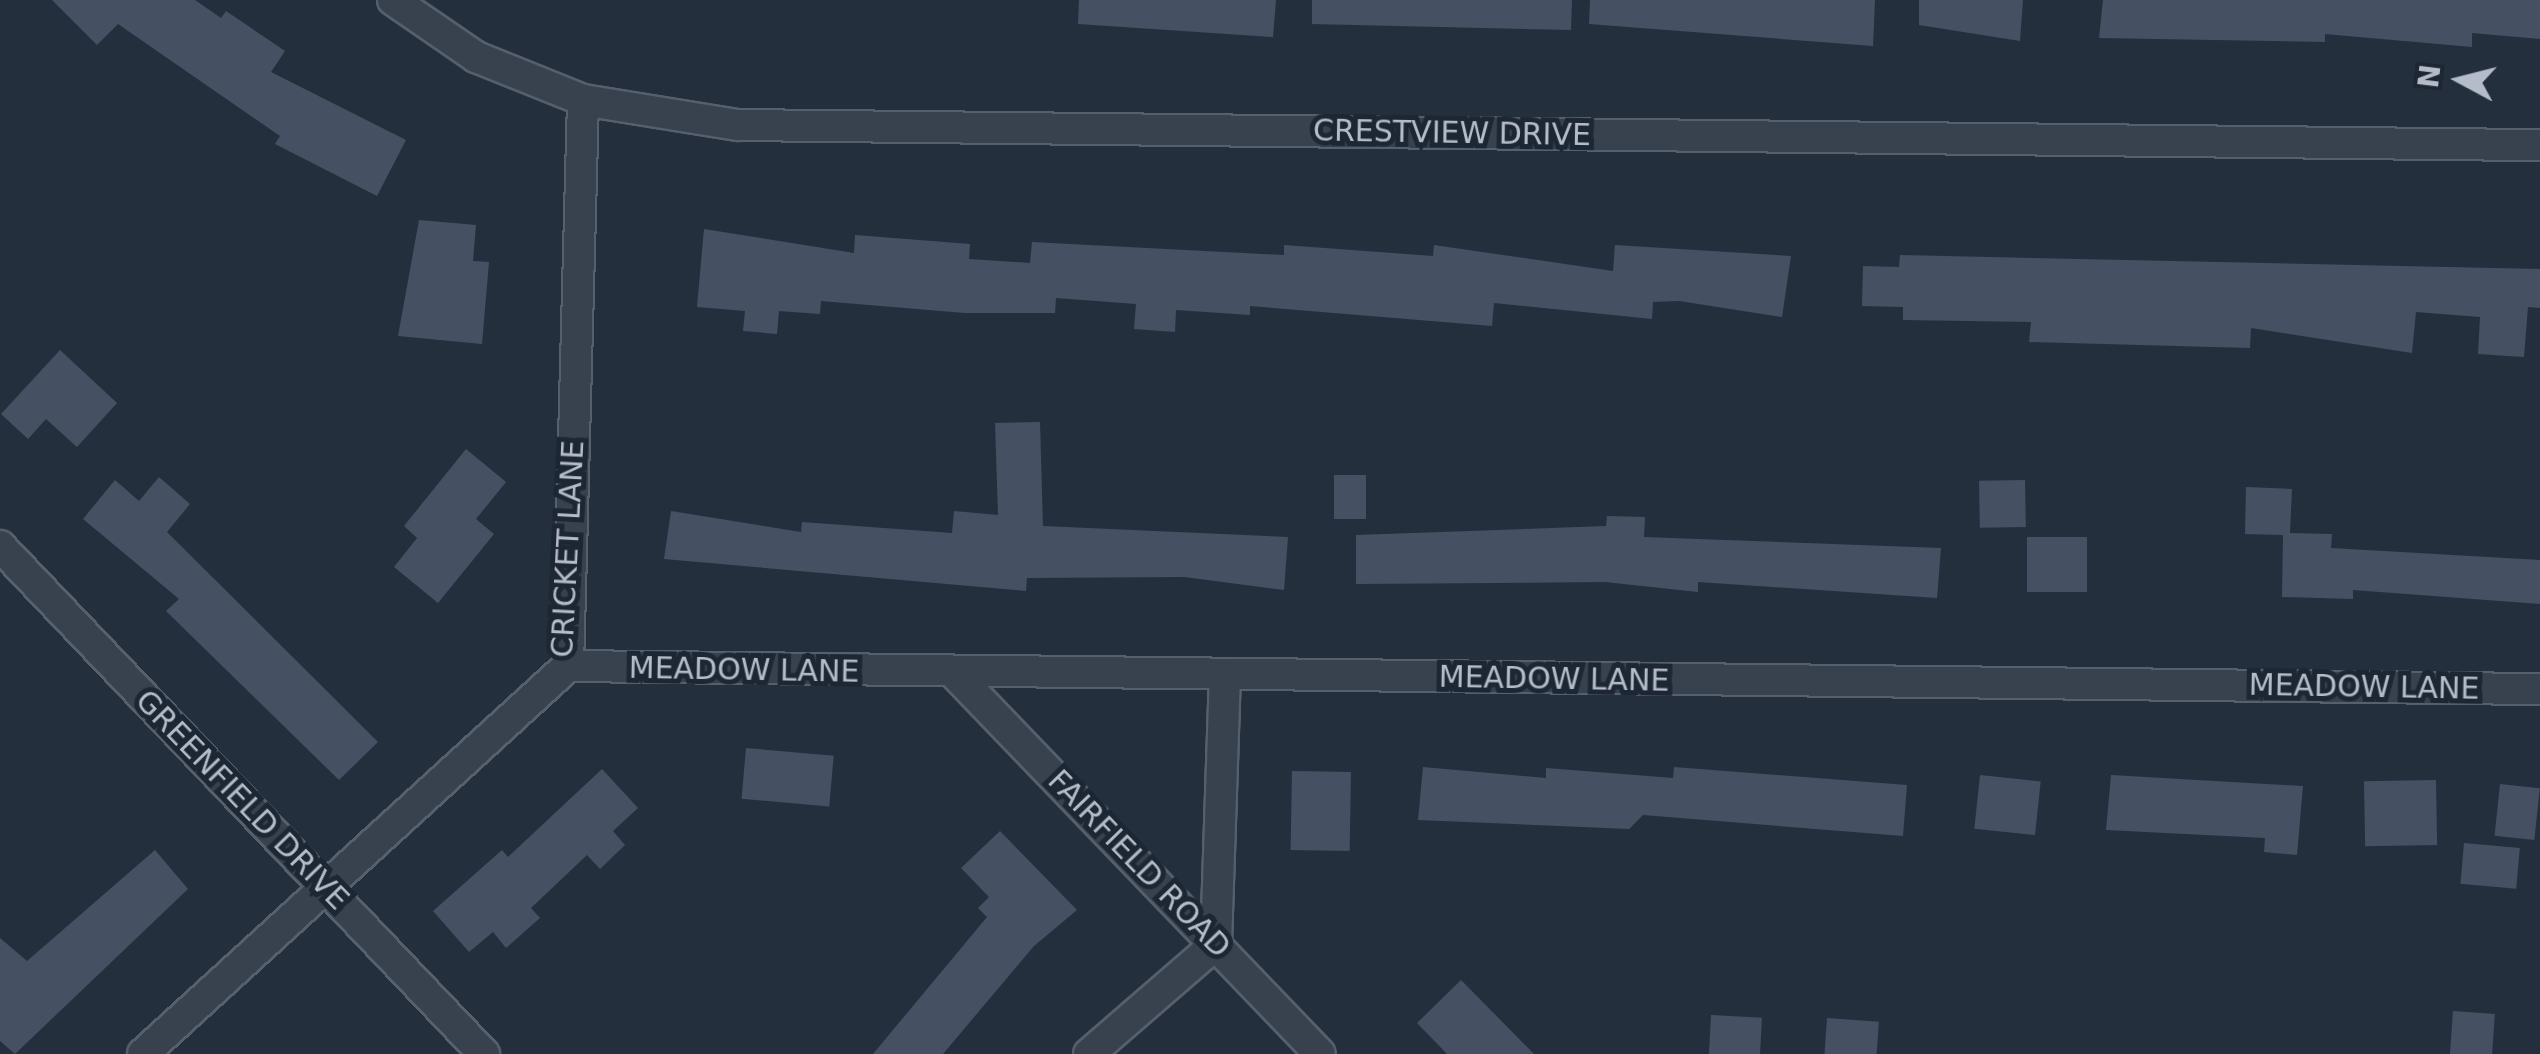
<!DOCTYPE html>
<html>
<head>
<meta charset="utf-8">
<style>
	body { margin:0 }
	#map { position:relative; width:2540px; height:1054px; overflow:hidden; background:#242f3e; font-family:"DejaVu Sans",sans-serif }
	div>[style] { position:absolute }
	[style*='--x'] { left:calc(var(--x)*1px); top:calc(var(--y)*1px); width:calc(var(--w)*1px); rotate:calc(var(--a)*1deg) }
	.building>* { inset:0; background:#455162; transform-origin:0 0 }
	.roads { filter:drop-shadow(2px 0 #565f6c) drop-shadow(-2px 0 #565f6c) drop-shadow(0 2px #565f6c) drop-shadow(0 -2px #565f6c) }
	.minor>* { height:30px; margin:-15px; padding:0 15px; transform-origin:15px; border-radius:15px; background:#38414e }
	span { translate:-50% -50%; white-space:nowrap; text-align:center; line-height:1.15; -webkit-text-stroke:10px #1d2633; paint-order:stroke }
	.street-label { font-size:30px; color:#b4bcc9 }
	.north { position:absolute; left:2410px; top:30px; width:100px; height:100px; -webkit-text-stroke:8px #1d2633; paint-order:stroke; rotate:277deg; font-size:28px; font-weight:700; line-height:40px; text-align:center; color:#b4bcc9 }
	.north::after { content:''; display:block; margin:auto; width:35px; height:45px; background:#b4bcc9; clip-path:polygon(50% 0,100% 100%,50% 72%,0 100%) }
</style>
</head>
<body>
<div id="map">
	<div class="building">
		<i style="clip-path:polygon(52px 0,195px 0,221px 18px,226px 11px,285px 51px,271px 72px,406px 140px,377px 196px,275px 144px,280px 136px,118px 24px,97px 45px)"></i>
		<i style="clip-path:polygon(1079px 0,1276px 0,1273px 37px,1078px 24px)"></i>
		<i style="clip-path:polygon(1312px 0,1572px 0,1571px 30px,1312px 24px)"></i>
		<i style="clip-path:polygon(1590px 0,1875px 0,1873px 46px,1589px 24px)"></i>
		<i style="clip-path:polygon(1919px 0,2023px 0,2020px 41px,1919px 25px)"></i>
		<i style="clip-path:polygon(2103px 0,2540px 0,2540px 39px,2472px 33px,2472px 47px,2325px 34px,2325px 42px,2099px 38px)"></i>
		<i style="clip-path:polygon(419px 220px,476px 225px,473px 261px,489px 262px,482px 344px,398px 336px)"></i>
		<i style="clip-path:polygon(704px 229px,854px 253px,855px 235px,970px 244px,969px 259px,1030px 263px,1032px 242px,1284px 255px,1284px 245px,1433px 256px,1434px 245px,1613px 271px,1615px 245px,1791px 256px,1782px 317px,1679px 301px,1653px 302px,1652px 319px,1494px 303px,1492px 326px,1250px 306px,1250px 315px,1176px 310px,1175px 332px,1134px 329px,1136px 304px,1056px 298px,1055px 313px,965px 313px,821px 301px,820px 314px,779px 311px,777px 334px,743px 331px,745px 311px,697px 307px)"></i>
		<i style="clip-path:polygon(1900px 255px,2540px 269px,2540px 308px,2528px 307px,2524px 357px,2478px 354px,2480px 317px,2416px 312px,2412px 353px,2251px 328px,2250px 348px,2029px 342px,2031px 322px,1903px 320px,1903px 307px,1862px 306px,1863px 266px,1899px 267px)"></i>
		<i style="clip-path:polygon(60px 350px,117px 403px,77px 447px,46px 419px,28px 439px,1px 414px)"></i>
		<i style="clip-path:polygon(1040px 422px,1043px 526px,1288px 537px,1284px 590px,1184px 577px,1027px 578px,1026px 591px,664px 559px,671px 511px,801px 532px,802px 522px,952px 533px,954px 511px,998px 515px,995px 423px)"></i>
		<i style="clip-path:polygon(466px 449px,506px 482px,476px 519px,494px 534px,438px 603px,394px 567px,417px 538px,404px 526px)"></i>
		<i style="left:1334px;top:475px;width:32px;height:44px"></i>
		<i style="clip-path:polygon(159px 477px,190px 504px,167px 532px,378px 742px,339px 780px,166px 611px,179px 599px,83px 519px,115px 480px,139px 501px)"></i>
		<i style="left:2025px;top:480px;width:47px;height:46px;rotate:89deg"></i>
		<i style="clip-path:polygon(2246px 487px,2292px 489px,2290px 533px,2332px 534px,2331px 548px,2540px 560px,2540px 604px,2353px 590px,2353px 599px,2282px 597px,2283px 535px,2245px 534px)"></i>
		<i style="clip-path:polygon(1607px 516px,1645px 517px,1644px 537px,1941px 548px,1937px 598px,1698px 582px,1698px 592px,1605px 582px,1356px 584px,1356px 535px,1606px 526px)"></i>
		<i style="left:2027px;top:537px;width:60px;height:55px"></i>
		<i style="left:746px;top:748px;width:88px;height:51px;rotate:5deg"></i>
		<i style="clip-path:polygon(1423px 767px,1546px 778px,1546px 768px,1673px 778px,1674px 767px,1907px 785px,1903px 836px,1643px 815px,1629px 829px,1418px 820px)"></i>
		<i style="clip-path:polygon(602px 769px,638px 808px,613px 831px,625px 845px,600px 869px,587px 855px,531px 908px,540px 918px,506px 948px,493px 932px,469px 952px,433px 911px,502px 850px,508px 857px)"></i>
		<i style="left:1292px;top:771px;width:59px;height:79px;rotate:1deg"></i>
		<i style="left:1980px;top:775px;width:61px;height:54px;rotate:6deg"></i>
		<i style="clip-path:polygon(2111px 775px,2303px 786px,2297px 855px,2264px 852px,2265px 838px,2106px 830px)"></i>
		<i style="left:2436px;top:780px;width:65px;height:72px;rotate:89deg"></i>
		<i style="left:2500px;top:784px;width:40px;height:52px;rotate:6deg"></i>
		<i style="clip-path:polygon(1000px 831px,1077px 910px,1034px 946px,943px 1054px,873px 1054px,987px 917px,978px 908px,989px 897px,961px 868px)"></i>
		<i style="left:2464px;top:843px;width:56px;height:41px;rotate:5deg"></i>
		<i style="clip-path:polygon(155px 850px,188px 889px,15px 1054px,0 1041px,0 938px,27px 961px)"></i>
		<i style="clip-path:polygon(1461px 980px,1534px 1054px,1447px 1054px,1417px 1023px)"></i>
		<i style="left:2453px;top:1011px;width:42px;height:43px;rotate:4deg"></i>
		<i style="left:1711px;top:1015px;width:51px;height:39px;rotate:3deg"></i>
		<i style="left:1827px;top:1018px;width:52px;height:36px;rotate:4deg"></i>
	</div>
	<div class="roads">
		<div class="minor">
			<i style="--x:393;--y:0;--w:101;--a:34.5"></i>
			<i style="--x:476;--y:57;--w:115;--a:21.9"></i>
			<i style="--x:583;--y:100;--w:157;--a:9.2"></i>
			<i style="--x:738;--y:125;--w:1802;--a:0.64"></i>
			<i style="--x:0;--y:546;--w:702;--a:46.39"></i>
			<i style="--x:568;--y:666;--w:1972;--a:0.67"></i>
			<i style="--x:956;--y:675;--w:525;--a:46.16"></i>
			<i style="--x:143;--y:1054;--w:575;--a:-42.39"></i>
			<i style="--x:568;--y:666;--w:566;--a:-88.48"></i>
			<i style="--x:1089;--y:1054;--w:168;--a:-40.9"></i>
			<i style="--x:1216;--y:944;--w:268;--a:-88.1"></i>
		</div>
	</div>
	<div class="street-label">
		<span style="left:1452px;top:133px;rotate:1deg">CRESTVIEW DRIVE</span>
		<span style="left:568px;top:549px;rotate:-87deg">CRICKET LANE</span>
		<span style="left:744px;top:670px;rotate:1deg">MEADOW LANE</span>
		<span style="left:1554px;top:679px;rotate:1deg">MEADOW LANE</span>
		<span style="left:2364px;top:687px;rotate:1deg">MEADOW LANE</span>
		<span style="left:242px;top:800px;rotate:46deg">GREENFIELD DRIVE</span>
		<span style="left:1139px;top:864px;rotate:46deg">FAIRFIELD ROAD</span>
	</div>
	<div class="north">N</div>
</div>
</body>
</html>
